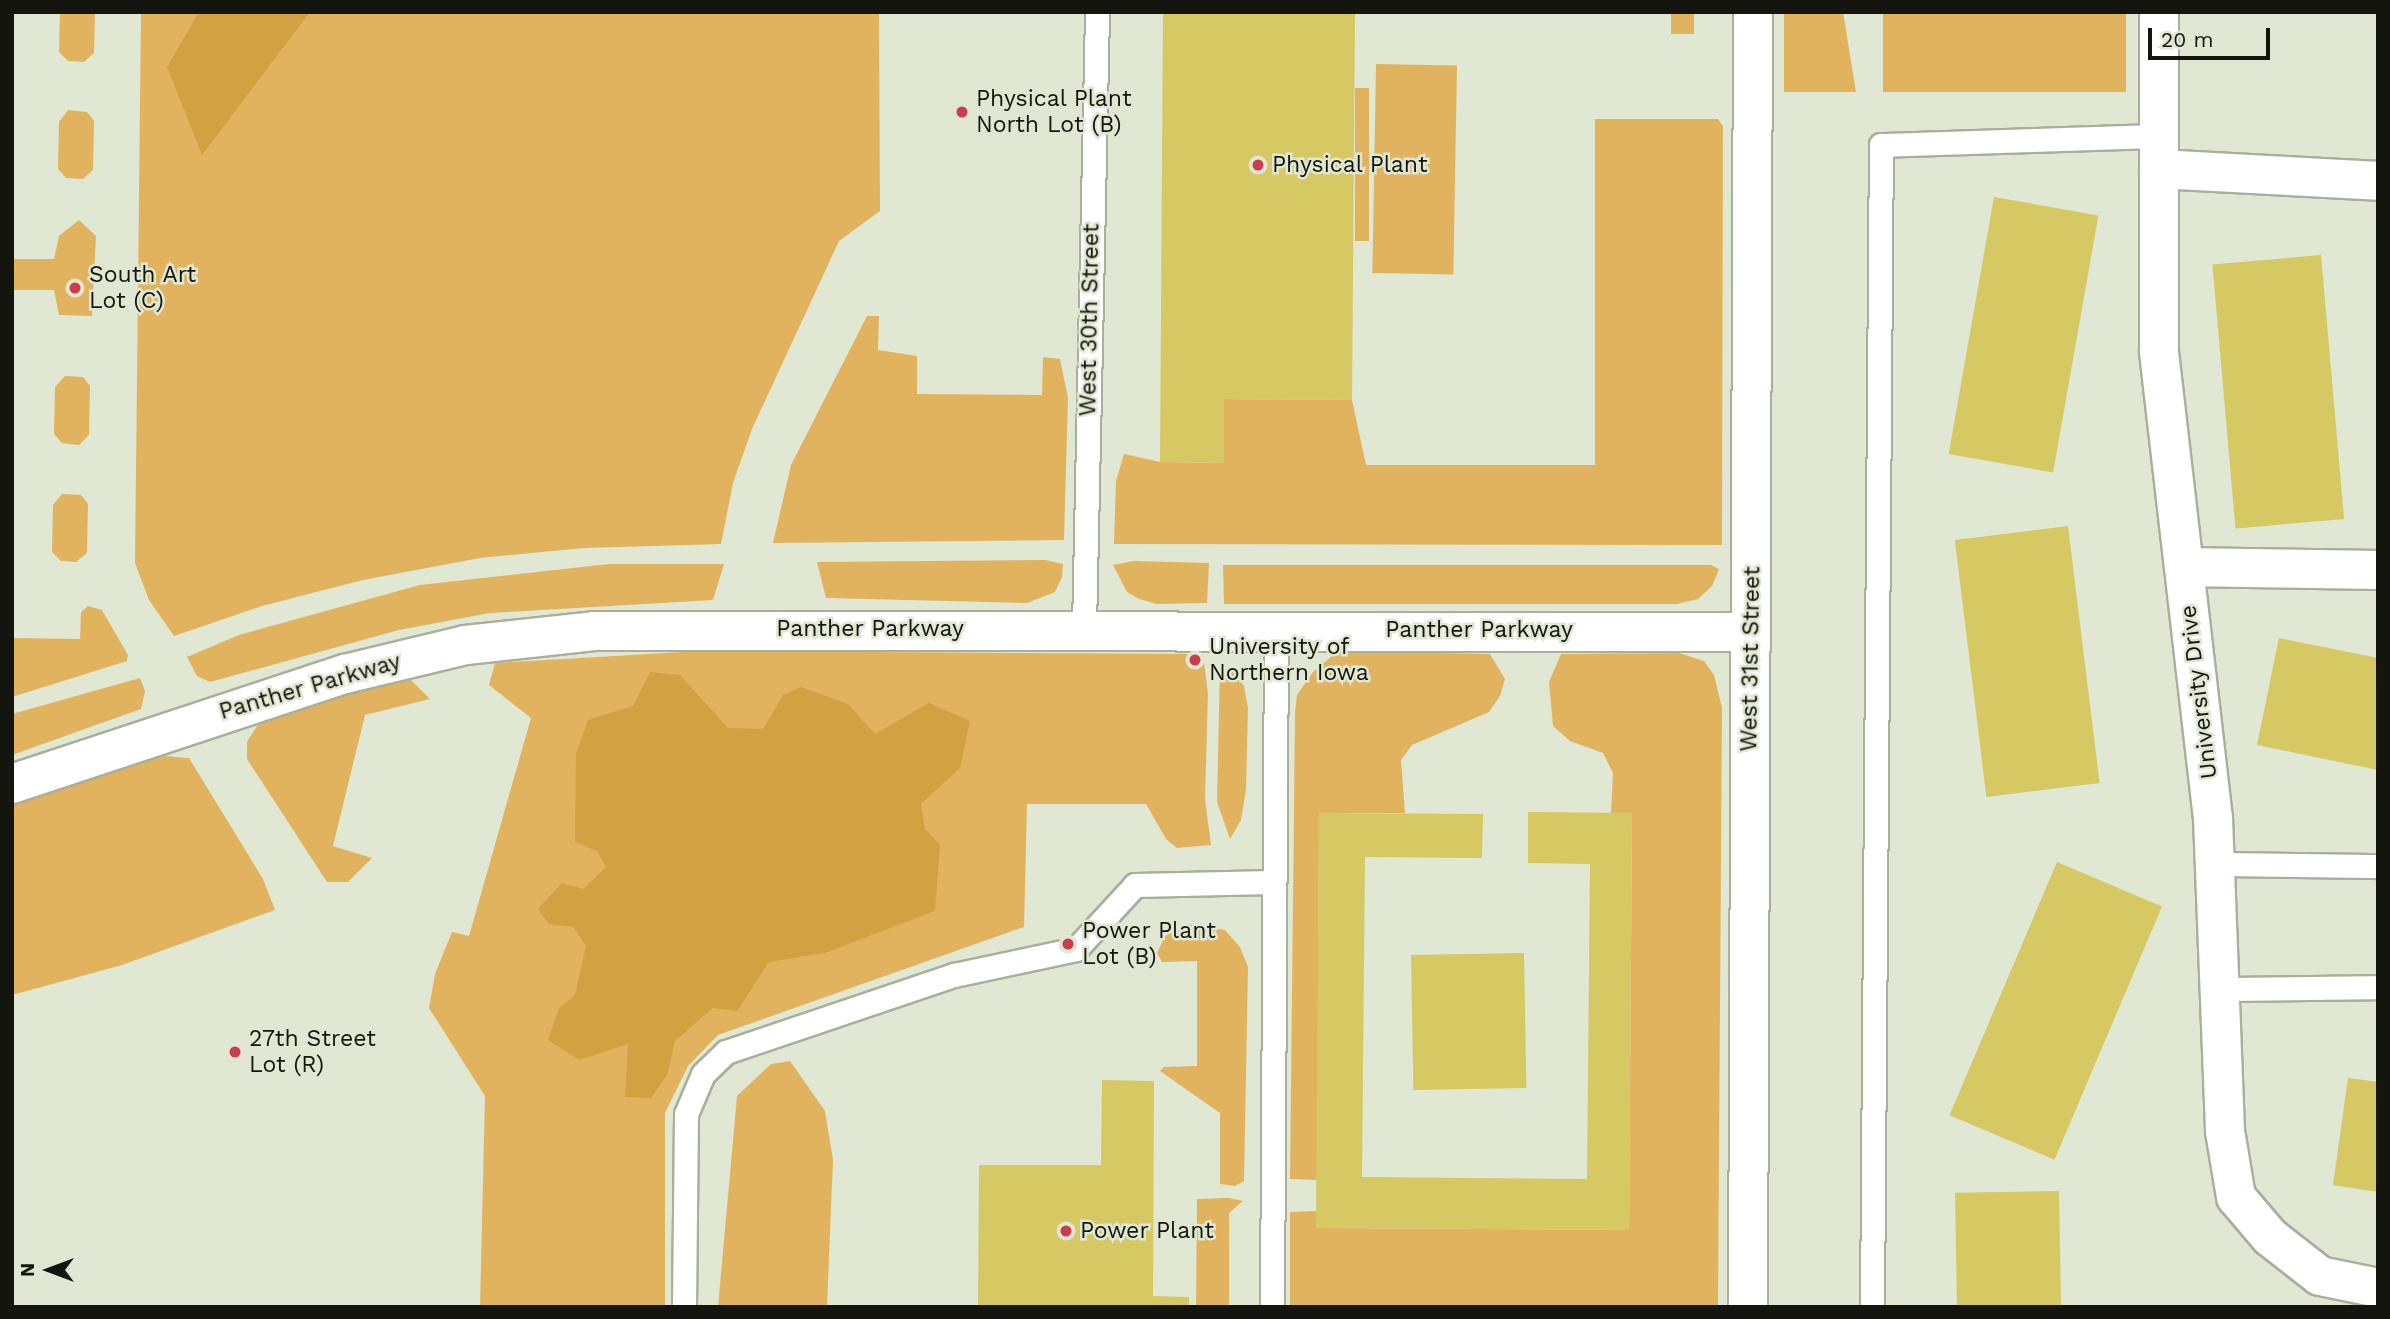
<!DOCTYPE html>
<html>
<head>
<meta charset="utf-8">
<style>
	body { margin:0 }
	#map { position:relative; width:2390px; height:1319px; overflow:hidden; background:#e0e7d2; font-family:"Work Sans",sans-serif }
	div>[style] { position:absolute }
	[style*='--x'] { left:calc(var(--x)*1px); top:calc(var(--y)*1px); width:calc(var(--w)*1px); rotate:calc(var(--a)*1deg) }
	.green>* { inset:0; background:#e2b35e; transform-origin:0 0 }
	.forest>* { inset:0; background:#d1a142 }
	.building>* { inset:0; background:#d6c862; transform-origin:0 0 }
	.roads { filter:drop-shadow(2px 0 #a9af9b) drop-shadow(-2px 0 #a9af9b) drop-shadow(0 2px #a9af9b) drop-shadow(0 -2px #a9af9b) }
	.lane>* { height:23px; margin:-11.5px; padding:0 11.5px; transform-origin:11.5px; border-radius:11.5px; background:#fff }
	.street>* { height:38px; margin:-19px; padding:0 19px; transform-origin:19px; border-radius:19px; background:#fff }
	.dots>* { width:19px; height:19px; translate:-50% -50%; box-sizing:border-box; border:4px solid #e0e7d2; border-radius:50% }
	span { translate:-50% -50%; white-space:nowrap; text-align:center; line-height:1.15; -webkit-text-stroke:5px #e0e7d2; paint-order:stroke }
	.poi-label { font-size:23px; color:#13150e }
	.left { translate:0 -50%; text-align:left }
	.street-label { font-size:23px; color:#13150e }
	.frame { position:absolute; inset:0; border:14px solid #13150e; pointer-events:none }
	.north { position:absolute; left:14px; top:1235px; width:70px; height:70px; -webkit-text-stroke:5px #e0e7d2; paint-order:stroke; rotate:270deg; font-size:19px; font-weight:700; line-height:28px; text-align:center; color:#13150e }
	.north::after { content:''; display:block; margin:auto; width:24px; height:32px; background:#13150e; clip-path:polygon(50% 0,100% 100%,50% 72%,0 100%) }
	.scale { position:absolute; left:2148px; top:28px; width:122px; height:32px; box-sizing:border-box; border:4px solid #13150e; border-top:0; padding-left:9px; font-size:21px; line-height:24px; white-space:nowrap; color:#13150e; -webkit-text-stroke:5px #e0e7d2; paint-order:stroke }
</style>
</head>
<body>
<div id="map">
	<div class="green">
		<i style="clip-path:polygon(60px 12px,95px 12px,94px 53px,84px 62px,68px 61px,59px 52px)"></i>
		<i style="clip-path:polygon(141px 12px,879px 12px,880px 211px,839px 241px,752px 429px,733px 483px,721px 544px,584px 548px,480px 558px,363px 580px,262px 606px,174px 636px,149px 600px,135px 563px)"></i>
		<i style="left:1671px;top:12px;width:23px;height:22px"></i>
		<i style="clip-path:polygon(1784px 12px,1843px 12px,1856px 92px,1784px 92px)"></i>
		<i style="left:1883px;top:12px;width:243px;height:80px"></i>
		<i style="left:1376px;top:64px;width:81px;height:209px;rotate:1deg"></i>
		<i style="left:1355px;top:88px;width:14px;height:153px"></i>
		<i style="clip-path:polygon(68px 110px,87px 112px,94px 121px,93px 170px,83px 179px,66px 178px,58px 169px,59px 122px)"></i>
		<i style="clip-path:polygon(1595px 119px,1718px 119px,1723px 126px,1722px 545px,1114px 544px,1116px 481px,1124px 454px,1160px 462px,1223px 463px,1224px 399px,1352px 400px,1366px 465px,1595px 465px)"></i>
		<i style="clip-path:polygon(79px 220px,96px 236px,92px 316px,59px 315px,54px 290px,12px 290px,12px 259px,54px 259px,59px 236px)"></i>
		<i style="clip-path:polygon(867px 316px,879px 316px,878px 350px,917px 356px,917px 394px,1042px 395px,1043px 357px,1060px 359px,1068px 398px,1064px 540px,773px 543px,791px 465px)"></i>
		<i style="clip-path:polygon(65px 376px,83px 377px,90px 386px,89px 435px,79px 445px,62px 443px,54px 434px,55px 387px)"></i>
		<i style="clip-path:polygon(62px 494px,81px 495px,88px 504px,87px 553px,76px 562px,61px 561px,52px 552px,53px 505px)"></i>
		<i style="clip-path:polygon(1046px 560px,1063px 564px,1062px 577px,1055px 592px,1027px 603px,826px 598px,817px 562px)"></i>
		<i style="clip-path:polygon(1134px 561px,1209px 563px,1207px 603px,1157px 604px,1139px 599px,1127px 592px,1113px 565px)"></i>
		<i style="clip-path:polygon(609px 564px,724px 564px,713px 600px,490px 613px,399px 630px,210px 682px,197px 676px,187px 657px,239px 635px,420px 585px)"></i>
		<i style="clip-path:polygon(1223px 565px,1711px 565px,1719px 569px,1712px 586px,1698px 599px,1677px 604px,1224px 604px)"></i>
		<i style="clip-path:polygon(88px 606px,102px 610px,128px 655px,127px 661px,12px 697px,12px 638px,80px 639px,81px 612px)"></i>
		<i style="clip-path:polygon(700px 651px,1203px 654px,1208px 694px,1205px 799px,1211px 845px,1177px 848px,1166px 839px,1146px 804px,1027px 804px,1024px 927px,718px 1035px,688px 1066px,665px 1113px,665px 1307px,480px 1307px,485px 1096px,429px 1008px,435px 974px,452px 932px,469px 936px,531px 718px,489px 685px,495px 663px)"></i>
		<i style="clip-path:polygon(1338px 651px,1490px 654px,1505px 679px,1500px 696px,1489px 712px,1412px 745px,1401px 760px,1405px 813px,1319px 813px,1317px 1180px,1290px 1179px,1295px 713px,1297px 695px,1313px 672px)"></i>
		<i style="clip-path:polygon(1679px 653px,1704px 661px,1714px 675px,1722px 708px,1718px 1307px,1290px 1307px,1290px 1212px,1317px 1211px,1316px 1228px,1629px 1230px,1632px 813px,1611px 813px,1613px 773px,1603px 753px,1570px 741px,1553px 726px,1549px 682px,1561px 654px)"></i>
		<i style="clip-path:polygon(1220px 666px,1233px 672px,1244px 686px,1248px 708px,1246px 789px,1241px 820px,1230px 839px,1217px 802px)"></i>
		<i style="clip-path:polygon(140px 678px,145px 691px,141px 709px,12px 755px,12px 714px)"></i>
		<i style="clip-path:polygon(409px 678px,430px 699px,365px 715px,333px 846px,372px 858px,348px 882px,327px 882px,247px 759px,247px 742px,257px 726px,286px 712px)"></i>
		<i style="clip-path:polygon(165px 756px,189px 758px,263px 879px,275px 910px,122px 965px,12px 995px,12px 805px)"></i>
		<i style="clip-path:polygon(1189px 924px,1225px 930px,1240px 947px,1248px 967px,1244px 1181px,1235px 1186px,1220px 1184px,1220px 1113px,1160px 1071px,1164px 1067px,1197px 1066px,1197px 961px,1162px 962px,1157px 953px,1165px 936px)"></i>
		<i style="clip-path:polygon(790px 1061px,825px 1111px,833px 1160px,827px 1307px,718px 1307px,737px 1096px,771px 1064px)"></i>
		<i style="clip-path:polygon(1228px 1198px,1243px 1201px,1229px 1213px,1229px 1307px,1196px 1307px,1197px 1199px)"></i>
	</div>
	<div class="forest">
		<i style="clip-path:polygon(199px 12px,310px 12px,202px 155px,167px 67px)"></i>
		<i style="clip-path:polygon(650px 672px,680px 675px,728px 728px,763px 729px,783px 695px,801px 687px,848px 704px,875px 734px,929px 703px,970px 721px,960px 768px,921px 804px,925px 829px,940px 845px,935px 911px,825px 953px,769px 962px,737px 1011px,713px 1008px,675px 1041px,667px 1075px,651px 1098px,625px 1097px,628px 1044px,579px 1060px,548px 1040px,559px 1008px,575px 995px,586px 946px,573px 927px,549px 924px,538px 909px,562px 883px,583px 889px,606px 867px,597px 851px,575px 842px,576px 754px,588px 720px,633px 706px)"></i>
	</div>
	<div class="building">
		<i style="clip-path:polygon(1163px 12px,1355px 12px,1352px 400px,1224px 399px,1224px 463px,1160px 462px)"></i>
		<i style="left:1994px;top:197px;width:106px;height:261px;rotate:10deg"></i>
		<i style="left:2321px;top:255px;width:265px;height:109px;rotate:85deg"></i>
		<i style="left:2068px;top:526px;width:259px;height:114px;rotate:83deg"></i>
		<i style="clip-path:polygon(2279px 638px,2378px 658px,2378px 770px,2257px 745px)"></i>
		<i style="clip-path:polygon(1528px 812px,1632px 813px,1629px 1230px,1316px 1228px,1319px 813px,1483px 814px,1482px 858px,1365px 857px,1362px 1177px,1587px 1179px,1590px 864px,1528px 863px)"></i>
		<i style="left:2057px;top:862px;width:114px;height:275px;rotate:23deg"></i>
		<i style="left:1524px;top:953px;width:135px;height:113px;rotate:89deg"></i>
		<i style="clip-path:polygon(2348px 1078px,2378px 1082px,2378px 1192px,2333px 1185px)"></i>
		<i style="clip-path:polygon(1102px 1080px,1154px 1081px,1153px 1296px,1189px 1297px,1189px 1307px,978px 1307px,979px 1165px,1101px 1165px)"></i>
		<i style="left:2059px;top:1191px;width:116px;height:104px;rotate:89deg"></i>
	</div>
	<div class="roads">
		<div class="lane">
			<i style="--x:1084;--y:628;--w:616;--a:-88.79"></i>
			<i style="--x:2215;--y:864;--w:163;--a:0.7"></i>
			<i style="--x:2221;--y:989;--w:157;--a:-0.7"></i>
			<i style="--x:684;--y:1307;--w:193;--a:-89.4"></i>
			<i style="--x:686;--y:1114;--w:43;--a:-67"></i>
			<i style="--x:703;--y:1074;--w:32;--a:-44"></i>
			<i style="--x:726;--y:1052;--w:241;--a:-18.7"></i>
			<i style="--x:954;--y:975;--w:125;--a:-12"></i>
			<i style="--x:1076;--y:949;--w:87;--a:-47.3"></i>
			<i style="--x:1135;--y:885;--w:137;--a:-1.3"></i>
			<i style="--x:1272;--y:1307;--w:678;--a:-89.66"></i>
			<i style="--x:1872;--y:1307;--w:1162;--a:-89.56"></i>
			<i style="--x:1881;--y:145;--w:278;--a:-1.9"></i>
		</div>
		<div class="street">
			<i style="--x:2159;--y:12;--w:340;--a:90"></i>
			<i style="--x:2159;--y:352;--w:469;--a:83.4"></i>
			<i style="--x:2213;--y:818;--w:313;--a:87.8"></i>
			<i style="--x:2225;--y:1131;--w:67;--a:80.5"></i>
			<i style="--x:2236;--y:1197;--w:52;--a:49.6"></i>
			<i style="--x:2270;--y:1237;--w:63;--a:38"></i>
			<i style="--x:2320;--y:1276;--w:59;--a:11.7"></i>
			<i style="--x:2159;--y:169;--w:219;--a:3.1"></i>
			<i style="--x:2184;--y:567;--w:194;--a:0.9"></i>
			<i style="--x:12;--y:784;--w:351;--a:-18.3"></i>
			<i style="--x:345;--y:674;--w:124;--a:-13.5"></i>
			<i style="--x:466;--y:645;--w:129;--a:-6.2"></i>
			<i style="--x:594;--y:631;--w:1156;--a:0.05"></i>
			<i style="--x:1748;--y:1307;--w:1295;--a:-89.78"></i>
		</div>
	</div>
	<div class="dots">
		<i style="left:962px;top:112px;background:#cc3c4c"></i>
		<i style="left:1258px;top:165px;background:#cc3c4c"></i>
		<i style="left:75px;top:288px;background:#cc3c4c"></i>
		<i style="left:1195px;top:660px;background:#cc3c4c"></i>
		<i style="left:1068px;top:944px;background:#cc3c4c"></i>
		<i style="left:235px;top:1052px;background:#cc3c4c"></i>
		<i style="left:1066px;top:1231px;background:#cc3c4c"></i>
	</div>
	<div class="poi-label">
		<span class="left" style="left:976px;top:112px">Physical Plant<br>North Lot (B)</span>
		<span class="left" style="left:1272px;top:165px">Physical Plant</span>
		<span class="left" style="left:89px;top:288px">South Art<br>Lot (C)</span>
		<span class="left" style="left:1209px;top:660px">University of<br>Northern Iowa</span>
		<span class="left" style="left:1082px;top:944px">Power Plant<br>Lot (B)</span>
		<span class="left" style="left:249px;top:1052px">27th Street<br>Lot (R)</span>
		<span class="left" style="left:1080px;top:1231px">Power Plant</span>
	</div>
	<div class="street-label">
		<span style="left:1090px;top:320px;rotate:-89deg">West 30th Street</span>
		<span style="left:870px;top:629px">Panther Parkway</span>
		<span style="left:1479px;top:630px">Panther Parkway</span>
		<span style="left:1751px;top:659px;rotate:-89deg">West 31st Street</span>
		<span style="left:310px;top:687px;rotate:-16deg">Panther Parkway</span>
		<span style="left:2199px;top:692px;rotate:-97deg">University Drive</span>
	</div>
	<div class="frame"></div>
	<div class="north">N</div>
	<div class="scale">20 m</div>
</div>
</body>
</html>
